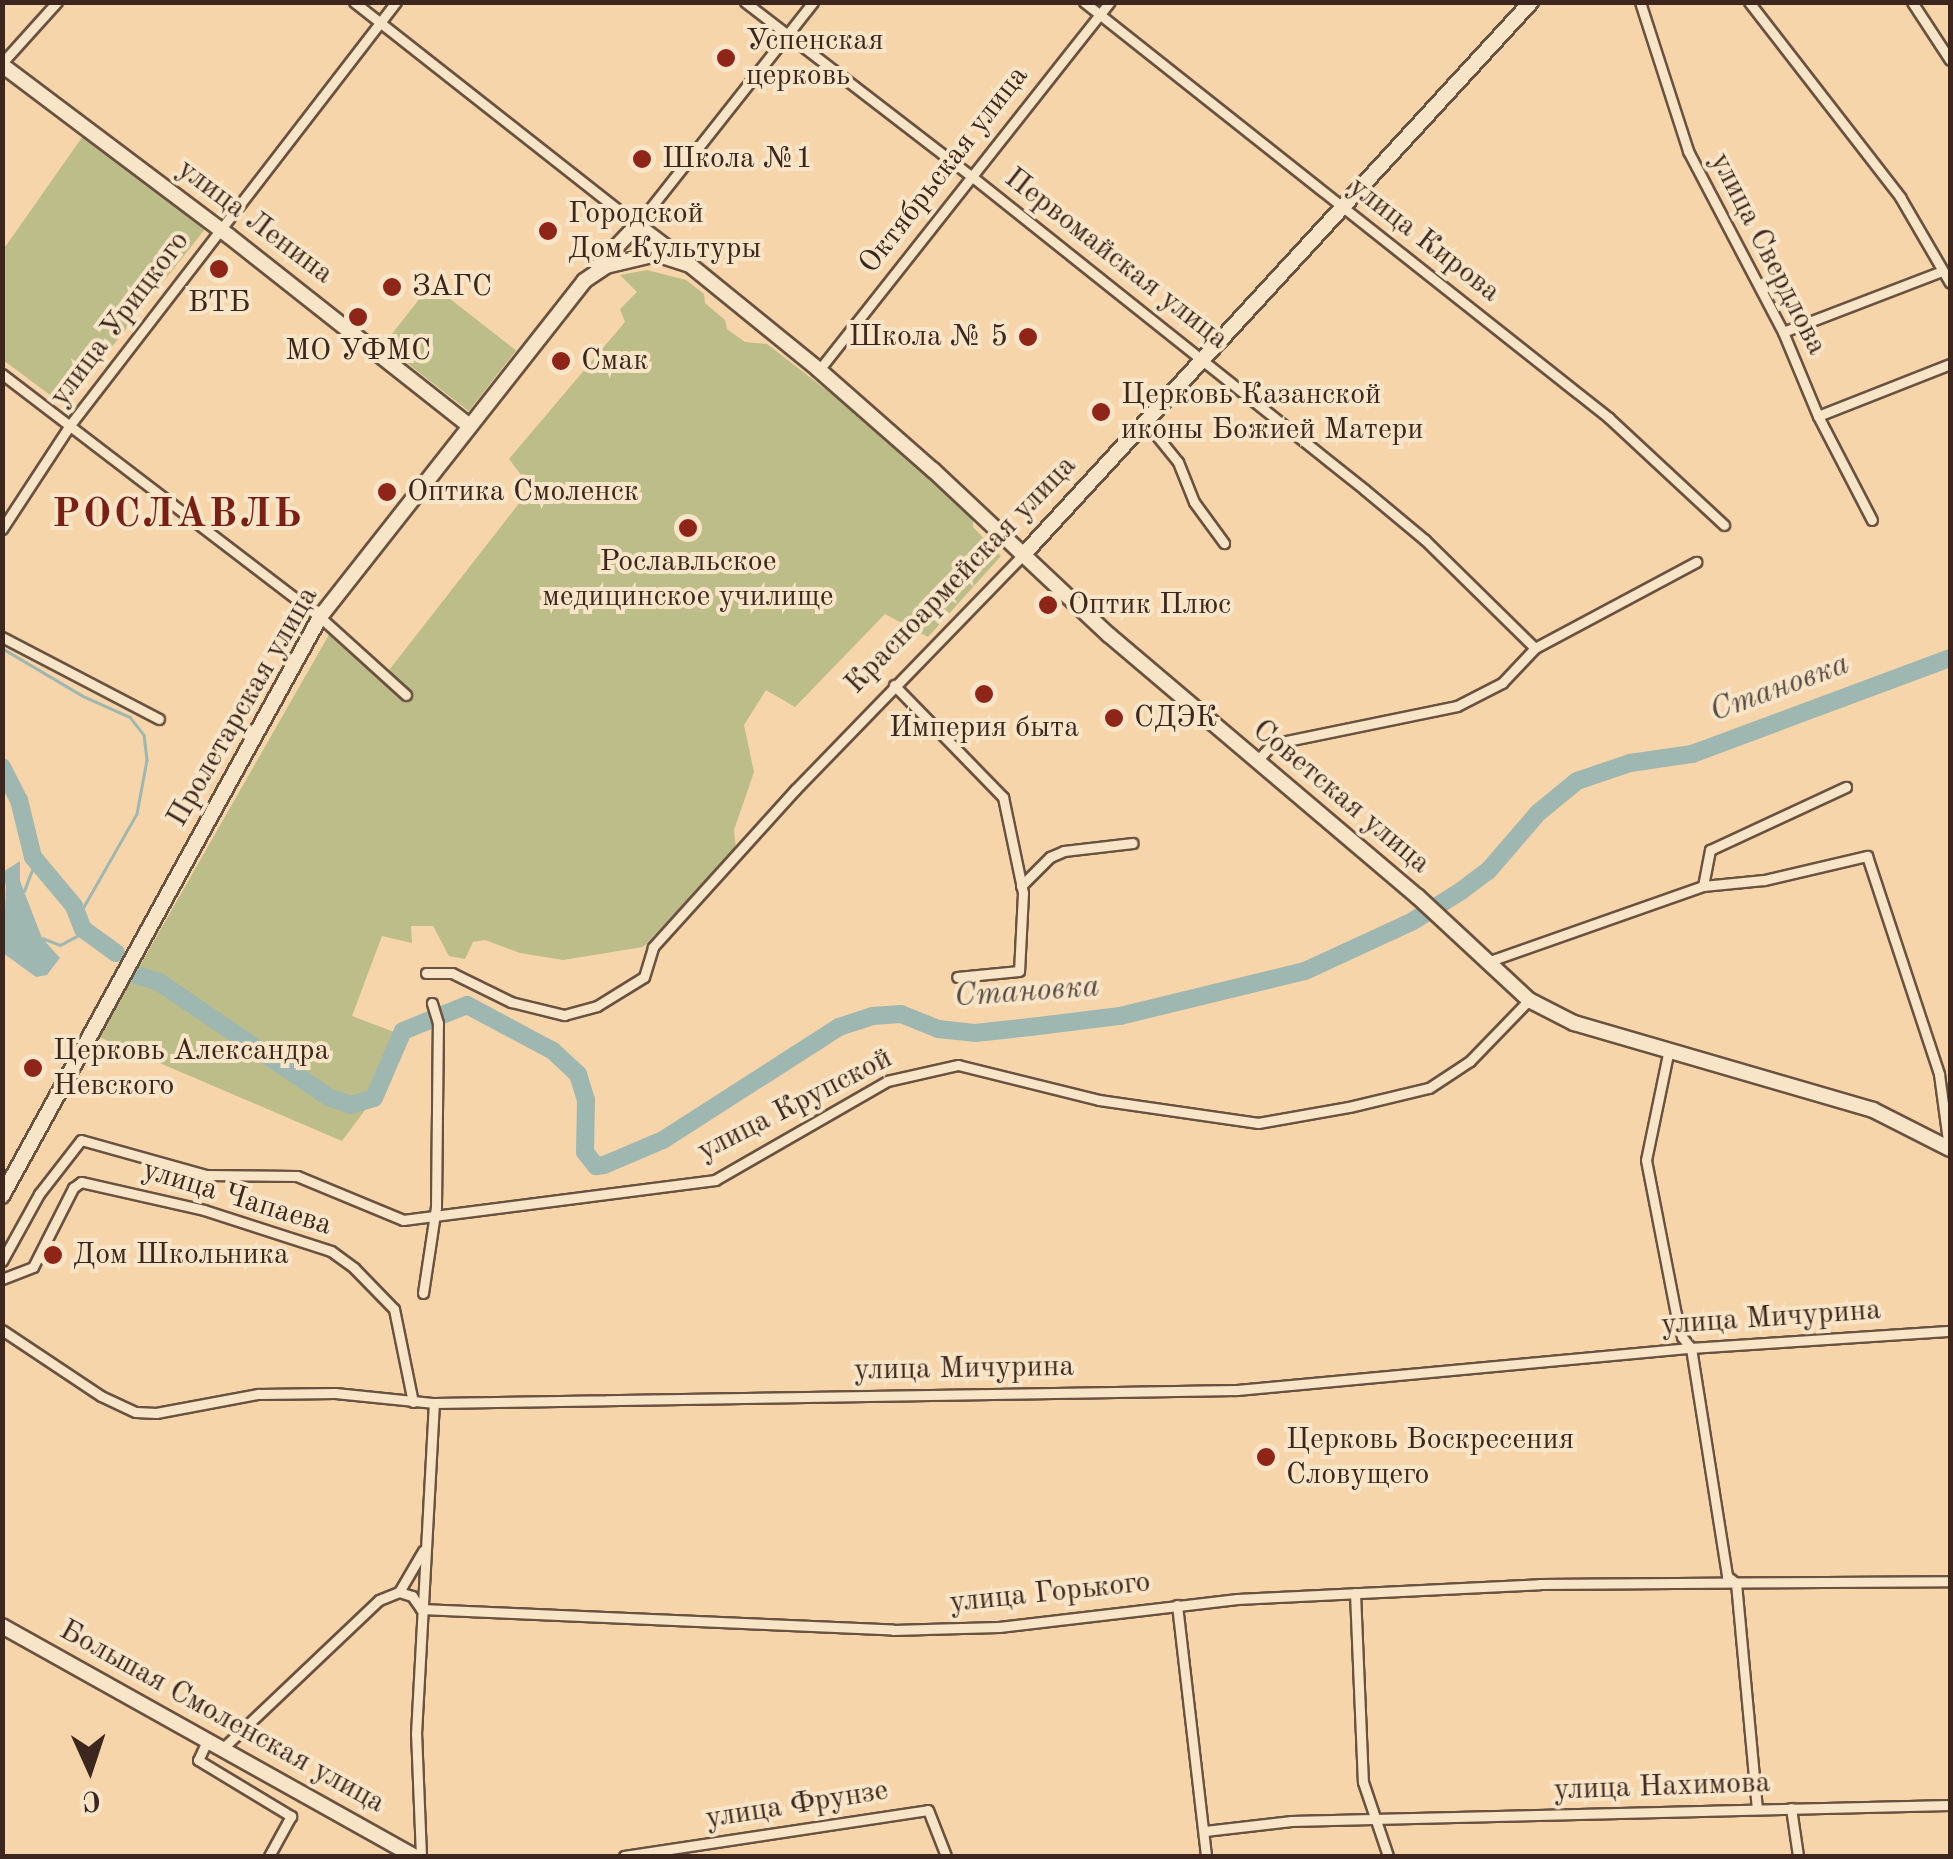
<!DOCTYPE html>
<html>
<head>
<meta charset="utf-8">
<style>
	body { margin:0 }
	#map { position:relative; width:1953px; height:1859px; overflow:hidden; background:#f5d5a9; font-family:"Old Standard TT",serif }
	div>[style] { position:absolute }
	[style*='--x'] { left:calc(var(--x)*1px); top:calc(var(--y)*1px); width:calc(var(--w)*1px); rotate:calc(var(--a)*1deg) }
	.green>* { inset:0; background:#bcbd88; transform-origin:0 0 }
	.water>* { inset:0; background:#9fb7b1 }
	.stream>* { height:2.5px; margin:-1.25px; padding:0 1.25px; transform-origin:1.25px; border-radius:1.25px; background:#9fb7b1 }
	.river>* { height:18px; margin:-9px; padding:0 9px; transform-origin:9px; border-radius:9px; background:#9fb7b1 }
	.roads { filter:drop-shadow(2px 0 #6a5240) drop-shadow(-2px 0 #6a5240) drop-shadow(0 2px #6a5240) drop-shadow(0 -2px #6a5240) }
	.street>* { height:9px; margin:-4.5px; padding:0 4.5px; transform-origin:4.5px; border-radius:4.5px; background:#f8e4c7 }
	.secondary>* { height:14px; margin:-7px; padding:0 7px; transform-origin:7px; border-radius:7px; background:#f8e4c7 }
	.dots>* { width:28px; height:28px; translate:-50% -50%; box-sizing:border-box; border:5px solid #f8e4c7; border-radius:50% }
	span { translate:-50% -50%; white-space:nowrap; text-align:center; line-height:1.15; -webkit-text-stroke:8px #f8e4c7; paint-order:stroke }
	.poi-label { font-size:30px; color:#3c261d }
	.left { translate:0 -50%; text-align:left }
	.right { translate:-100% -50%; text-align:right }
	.street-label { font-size:30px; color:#3c261d }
	.water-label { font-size:32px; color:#554a42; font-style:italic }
	.district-label { font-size:40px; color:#7a1f14; font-weight:700; letter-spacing:2.5px }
	.frame { position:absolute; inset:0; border:5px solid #3c261d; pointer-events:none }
	.north { position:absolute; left:40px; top:1719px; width:100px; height:100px; -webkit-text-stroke:8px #f8e4c7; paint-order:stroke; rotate:177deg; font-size:28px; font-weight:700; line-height:40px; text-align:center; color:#3c261d }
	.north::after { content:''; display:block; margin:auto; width:35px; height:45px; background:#3c261d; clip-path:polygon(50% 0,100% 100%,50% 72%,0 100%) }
</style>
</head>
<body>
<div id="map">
	<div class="green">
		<i style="clip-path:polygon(83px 136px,205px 229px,65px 406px,3px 360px,3px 250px)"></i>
		<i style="clip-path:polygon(647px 270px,686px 280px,704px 294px,705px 303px,725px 320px,727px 329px,745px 342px,767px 344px,846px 405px,973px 513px,973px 527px,1001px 556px,928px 637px,885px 614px,795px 707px,766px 690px,744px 725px,754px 772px,734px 830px,736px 850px,643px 947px,563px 960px,520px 953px,485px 940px,473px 942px,465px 959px,449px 956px,433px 926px,411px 926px,412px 943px,382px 936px,352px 1016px,402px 1035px,374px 1098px,342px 1141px,99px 1037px,330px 633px,386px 674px,531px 488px,509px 459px,625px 322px,620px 309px,637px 292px,620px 275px)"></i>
		<i style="left:431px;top:284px;width:108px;height:77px;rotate:38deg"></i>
	</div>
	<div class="water">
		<i style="clip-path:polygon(20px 861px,20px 881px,42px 938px,60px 958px,47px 975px,36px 977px,3px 953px,6px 887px,3px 872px)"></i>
	</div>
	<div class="stream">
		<i style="--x:2;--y:648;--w:96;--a:30.6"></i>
		<i style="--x:85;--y:697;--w:49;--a:24"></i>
		<i style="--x:130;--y:717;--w:23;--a:52"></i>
		<i style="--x:144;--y:735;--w:25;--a:83"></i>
		<i style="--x:147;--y:760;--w:55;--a:100.5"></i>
		<i style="--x:137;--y:814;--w:121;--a:119.7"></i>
		<i style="--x:24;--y:891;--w:33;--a:-69"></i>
		<i style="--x:42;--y:938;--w:19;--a:21"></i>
		<i style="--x:60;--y:945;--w:30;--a:-28"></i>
	</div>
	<div class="river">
		<i style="--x:2;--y:767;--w:37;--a:63"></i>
		<i style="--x:19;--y:800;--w:59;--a:76.2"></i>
		<i style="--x:33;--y:857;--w:64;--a:50.1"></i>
		<i style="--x:74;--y:906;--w:25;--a:69"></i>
		<i style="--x:83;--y:929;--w:41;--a:36"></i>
		<i style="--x:130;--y:973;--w:30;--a:17"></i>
		<i style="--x:159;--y:982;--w:204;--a:34.2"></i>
		<i style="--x:328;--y:1097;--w:24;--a:19"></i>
		<i style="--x:351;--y:1105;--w:24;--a:-17"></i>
		<i style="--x:374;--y:1098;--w:73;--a:-66.6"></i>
		<i style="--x:403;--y:1031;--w:69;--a:-22.1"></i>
		<i style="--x:467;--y:1005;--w:98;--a:28.1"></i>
		<i style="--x:553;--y:1051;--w:34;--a:43"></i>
		<i style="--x:578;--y:1074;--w:27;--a:73"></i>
		<i style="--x:586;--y:1100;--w:52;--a:91.1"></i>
		<i style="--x:585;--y:1152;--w:18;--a:52"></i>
		<i style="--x:596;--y:1166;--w:8;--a:-7"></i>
		<i style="--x:604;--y:1165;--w:64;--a:-23"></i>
		<i style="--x:663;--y:1140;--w:209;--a:-32.7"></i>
		<i style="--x:839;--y:1027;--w:35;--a:-18"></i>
		<i style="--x:872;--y:1016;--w:29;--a:-4"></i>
		<i style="--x:901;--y:1014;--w:40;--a:22"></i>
		<i style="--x:938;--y:1029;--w:37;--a:6"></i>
		<i style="--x:975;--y:1033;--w:55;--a:-6.2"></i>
		<i style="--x:1030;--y:1027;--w:91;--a:-7"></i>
		<i style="--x:1120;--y:1016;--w:190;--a:-13.7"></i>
		<i style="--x:1305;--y:971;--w:119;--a:-24.8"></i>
		<i style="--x:1413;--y:921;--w:57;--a:-32"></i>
		<i style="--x:1461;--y:891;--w:34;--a:-37"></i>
		<i style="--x:1488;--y:871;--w:77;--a:-49.2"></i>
		<i style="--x:1538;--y:813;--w:50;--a:-39.4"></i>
		<i style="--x:1577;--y:781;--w:56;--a:-18.8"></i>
		<i style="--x:1630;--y:763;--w:63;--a:-8.3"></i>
		<i style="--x:1692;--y:754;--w:275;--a:-20.4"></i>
	</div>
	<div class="roads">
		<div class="street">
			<i style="--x:354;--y:2;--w:360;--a:38.2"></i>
			<i style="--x:637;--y:225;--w:284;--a:-51.7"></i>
			<i style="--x:745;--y:2;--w:284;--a:37.6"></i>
			<i style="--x:970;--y:175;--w:505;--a:38.57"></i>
			<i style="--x:1365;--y:490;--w:78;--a:39.8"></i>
			<i style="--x:1425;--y:540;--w:154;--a:44.5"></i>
			<i style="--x:1084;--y:2;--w:670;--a:38.39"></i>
			<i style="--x:1609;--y:418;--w:157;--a:42.9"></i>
			<i style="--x:1640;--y:2;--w:157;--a:72.1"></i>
			<i style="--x:1688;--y:151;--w:204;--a:62.3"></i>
			<i style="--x:1783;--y:332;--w:91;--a:67.4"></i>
			<i style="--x:1818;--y:416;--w:117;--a:62.6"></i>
			<i style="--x:1749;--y:2;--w:247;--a:52.2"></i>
			<i style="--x:1900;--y:197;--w:99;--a:59.8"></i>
			<i style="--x:1912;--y:2;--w:69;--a:56.8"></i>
			<i style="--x:2;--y:63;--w:82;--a:-48"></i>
			<i style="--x:1783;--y:332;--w:170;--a:-21"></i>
			<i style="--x:819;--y:370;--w:469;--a:-51.7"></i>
			<i style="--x:2;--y:374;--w:400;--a:37.4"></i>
			<i style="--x:320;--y:617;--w:116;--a:42.2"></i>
			<i style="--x:1818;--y:416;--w:142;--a:-21.5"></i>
			<i style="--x:1144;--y:420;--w:54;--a:51"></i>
			<i style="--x:1178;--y:462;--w:43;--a:68.2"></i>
			<i style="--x:1194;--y:502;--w:51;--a:53.8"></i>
			<i style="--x:2;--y:529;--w:124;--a:-56.8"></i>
			<i style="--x:70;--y:425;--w:534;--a:-52.38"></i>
			<i style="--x:2;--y:637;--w:177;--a:27.6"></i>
			<i style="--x:894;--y:685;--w:156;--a:45.8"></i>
			<i style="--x:1003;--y:797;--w:98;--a:78.2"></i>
			<i style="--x:1023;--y:893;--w:78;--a:92.9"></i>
			<i style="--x:1019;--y:971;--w:62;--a:174.5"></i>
			<i style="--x:1256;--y:762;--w:24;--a:-48"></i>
			<i style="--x:1272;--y:744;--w:189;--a:-11.6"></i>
			<i style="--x:1457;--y:706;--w:51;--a:-27.1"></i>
			<i style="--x:1502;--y:683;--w:48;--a:-46.7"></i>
			<i style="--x:1535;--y:648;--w:183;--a:-28.1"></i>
			<i style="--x:1021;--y:886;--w:41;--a:-45"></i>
			<i style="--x:1050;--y:857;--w:15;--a:-23"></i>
			<i style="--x:1064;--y:851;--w:69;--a:-6.6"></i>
			<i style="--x:1703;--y:886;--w:37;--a:-79"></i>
			<i style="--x:1710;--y:850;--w:150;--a:-24.9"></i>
			<i style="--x:1487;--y:962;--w:229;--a:-19.4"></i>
			<i style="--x:1703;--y:886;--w:61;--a:-5.6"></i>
			<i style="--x:1764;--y:880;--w:106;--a:-13.1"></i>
			<i style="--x:1867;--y:856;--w:230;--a:71.7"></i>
			<i style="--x:1939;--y:1074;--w:75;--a:82.3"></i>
			<i style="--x:426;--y:973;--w:26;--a:0"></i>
			<i style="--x:452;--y:973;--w:66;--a:26.2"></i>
			<i style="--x:511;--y:1002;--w:55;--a:13.8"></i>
			<i style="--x:564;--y:1015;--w:34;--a:-15"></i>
			<i style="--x:597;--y:1006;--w:55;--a:-31.7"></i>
			<i style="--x:644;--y:977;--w:31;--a:-73"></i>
			<i style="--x:653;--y:947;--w:212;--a:-47.9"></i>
			<i style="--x:795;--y:790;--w:329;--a:-45.9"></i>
			<i style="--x:1669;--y:1049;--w:113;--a:101.7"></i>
			<i style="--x:1646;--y:1160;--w:157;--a:79"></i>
			<i style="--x:1676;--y:1314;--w:24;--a:75"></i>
			<i style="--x:1682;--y:1337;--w:14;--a:51"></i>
			<i style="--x:1691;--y:1348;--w:231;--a:81"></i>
			<i style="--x:1727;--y:1576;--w:11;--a:38"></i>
			<i style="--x:1736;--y:1583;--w:227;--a:84.7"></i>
			<i style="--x:2;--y:1261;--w:77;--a:-61.1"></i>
			<i style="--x:39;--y:1194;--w:68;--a:-52.1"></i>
			<i style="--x:81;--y:1140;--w:130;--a:15.6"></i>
			<i style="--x:206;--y:1175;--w:91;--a:0.6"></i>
			<i style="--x:297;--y:1176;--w:115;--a:22.5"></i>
			<i style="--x:403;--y:1220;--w:315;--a:-7.3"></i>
			<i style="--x:715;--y:1180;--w:198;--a:-29.9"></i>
			<i style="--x:887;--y:1081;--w:73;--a:-12.7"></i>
			<i style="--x:958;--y:1065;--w:145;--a:13.9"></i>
			<i style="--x:1099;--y:1100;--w:161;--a:8.2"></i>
			<i style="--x:1258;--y:1123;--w:92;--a:-10"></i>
			<i style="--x:1349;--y:1107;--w:82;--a:-13.4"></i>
			<i style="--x:1429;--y:1088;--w:49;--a:-33.4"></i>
			<i style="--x:1470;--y:1061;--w:85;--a:-46"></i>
			<i style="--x:2;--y:1279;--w:33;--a:-21"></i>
			<i style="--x:33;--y:1267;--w:89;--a:-63.1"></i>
			<i style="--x:73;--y:1188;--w:10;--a:-37"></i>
			<i style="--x:81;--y:1182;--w:126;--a:12.8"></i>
			<i style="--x:204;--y:1210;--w:133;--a:17.9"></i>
			<i style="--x:331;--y:1251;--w:29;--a:36"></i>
			<i style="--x:354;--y:1268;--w:57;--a:45.7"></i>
			<i style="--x:394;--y:1309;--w:95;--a:78.5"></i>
			<i style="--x:423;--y:1293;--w:87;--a:-81.4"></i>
			<i style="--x:436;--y:1207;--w:184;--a:-89.4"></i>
			<i style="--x:438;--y:1023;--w:21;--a:-107"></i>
			<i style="--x:2;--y:1330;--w:119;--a:33.7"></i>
			<i style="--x:101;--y:1396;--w:38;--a:25"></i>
			<i style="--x:136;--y:1412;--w:20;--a:3"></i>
			<i style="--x:156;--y:1413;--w:104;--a:-10.6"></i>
			<i style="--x:258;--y:1394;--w:77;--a:-0.7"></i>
			<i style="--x:335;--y:1393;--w:100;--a:5.8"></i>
			<i style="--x:434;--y:1403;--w:802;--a:-0.93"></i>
			<i style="--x:1236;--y:1390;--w:457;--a:-5.3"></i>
			<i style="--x:1691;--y:1348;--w:260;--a:-3.8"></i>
			<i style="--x:399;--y:1592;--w:48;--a:-59.7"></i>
			<i style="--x:1355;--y:1593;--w:189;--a:87.6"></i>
			<i style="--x:1363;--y:1782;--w:78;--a:71.3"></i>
			<i style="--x:1177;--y:1605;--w:253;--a:83.4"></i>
			<i style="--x:207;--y:1741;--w:21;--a:115"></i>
			<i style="--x:198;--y:1760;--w:109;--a:31.1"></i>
			<i style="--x:291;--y:1816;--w:46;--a:118.8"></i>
			<i style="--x:222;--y:1749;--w:216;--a:-43.5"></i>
			<i style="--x:379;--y:1600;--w:22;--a:-22"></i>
			<i style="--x:399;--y:1592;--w:14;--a:17"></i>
			<i style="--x:412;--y:1596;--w:16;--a:55"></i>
			<i style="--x:421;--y:1609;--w:472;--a:2.5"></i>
			<i style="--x:893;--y:1630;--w:106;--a:-1.6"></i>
			<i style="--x:999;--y:1627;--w:240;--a:-6.7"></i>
			<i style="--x:1237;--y:1599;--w:303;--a:-2.8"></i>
			<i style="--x:1540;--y:1584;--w:410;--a:-0.4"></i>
			<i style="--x:1791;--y:1808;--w:49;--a:81.7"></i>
			<i style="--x:1205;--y:1831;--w:87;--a:-6.6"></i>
			<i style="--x:1291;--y:1821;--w:659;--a:-1.39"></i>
			<i style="--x:421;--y:1856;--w:122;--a:-92.3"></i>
			<i style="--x:416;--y:1734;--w:331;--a:-86.9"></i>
			<i style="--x:624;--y:1856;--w:307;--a:-8.6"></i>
			<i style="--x:928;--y:1810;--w:49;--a:68.6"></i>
		</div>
		<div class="secondary">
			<i style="--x:2;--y:65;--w:284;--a:37"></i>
			<i style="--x:229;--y:236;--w:307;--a:38.3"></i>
			<i style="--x:598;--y:266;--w:57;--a:-46.4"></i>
			<i style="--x:637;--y:225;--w:56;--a:37.1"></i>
			<i style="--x:1024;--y:554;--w:750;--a:-47.43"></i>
			<i style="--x:2;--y:1196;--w:661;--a:-61.22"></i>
			<i style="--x:320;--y:617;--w:427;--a:-51.8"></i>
			<i style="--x:584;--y:281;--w:27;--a:-34"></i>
			<i style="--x:606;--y:266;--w:51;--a:-13.5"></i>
			<i style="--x:656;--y:254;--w:36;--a:18"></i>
			<i style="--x:690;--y:265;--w:166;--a:39.1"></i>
			<i style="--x:819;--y:370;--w:152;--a:41.3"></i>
			<i style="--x:933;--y:470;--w:241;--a:43.2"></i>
			<i style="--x:1109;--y:635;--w:404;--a:40.3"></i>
			<i style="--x:1417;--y:896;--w:153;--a:42.9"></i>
			<i style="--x:1529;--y:1000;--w:51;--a:27.1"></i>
			<i style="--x:1574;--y:1023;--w:311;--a:16.2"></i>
			<i style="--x:1873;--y:1110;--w:86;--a:26.9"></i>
			<i style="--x:2;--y:1626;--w:472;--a:29.2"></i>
		</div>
	</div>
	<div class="dots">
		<i style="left:726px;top:58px;background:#8f2418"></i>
		<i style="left:642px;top:159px;background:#8f2418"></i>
		<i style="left:548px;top:231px;background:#8f2418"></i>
		<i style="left:219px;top:269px;background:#8f2418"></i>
		<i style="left:392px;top:287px;background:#8f2418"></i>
		<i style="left:358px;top:317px;background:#8f2418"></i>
		<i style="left:1028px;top:337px;background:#8f2418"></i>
		<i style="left:561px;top:361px;background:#8f2418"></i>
		<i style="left:1101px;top:412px;background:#8f2418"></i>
		<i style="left:387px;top:492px;background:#8f2418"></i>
		<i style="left:688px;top:528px;background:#8f2418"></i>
		<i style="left:1048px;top:605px;background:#8f2418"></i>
		<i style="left:984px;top:694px;background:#8f2418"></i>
		<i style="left:1114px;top:718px;background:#8f2418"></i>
		<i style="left:33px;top:1068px;background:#8f2418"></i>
		<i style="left:53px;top:1255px;background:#8f2418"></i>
		<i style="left:1266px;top:1457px;background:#8f2418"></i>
	</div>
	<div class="poi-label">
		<span class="left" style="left:746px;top:58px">Успенская<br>церковь</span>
		<span class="left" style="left:662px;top:159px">Школа №1</span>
		<span class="left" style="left:568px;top:231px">Городской<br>Дом Культуры</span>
		<span class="left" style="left:412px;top:287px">ЗАГС</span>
		<span style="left:219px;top:303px">ВТБ</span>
		<span class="right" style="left:1008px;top:337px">Школа № 5</span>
		<span style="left:358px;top:351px">МО УФМС</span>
		<span class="left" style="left:581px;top:361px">Смак</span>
		<span class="left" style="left:1121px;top:412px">Церковь Казанской<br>иконы Божией Матери</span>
		<span class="left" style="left:407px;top:492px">Оптика Смоленск</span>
		<span style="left:688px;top:579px">Рославльское<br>медицинское училище</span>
		<span class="left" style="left:1068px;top:605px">Оптик Плюс</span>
		<span class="left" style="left:1134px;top:718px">СДЭК</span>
		<span style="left:984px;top:728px">Империя быта</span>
		<span class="left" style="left:53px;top:1068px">Церковь Александра<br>Невского</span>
		<span class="left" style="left:73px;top:1255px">Дом Школьника</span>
		<span class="left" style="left:1286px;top:1457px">Церковь Воскресения<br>Словущего</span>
	</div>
	<div class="street-label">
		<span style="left:944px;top:170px;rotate:-52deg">Октябрьская улица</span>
		<span style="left:255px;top:222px;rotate:37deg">улица Ленина</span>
		<span style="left:1424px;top:240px;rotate:38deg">улица Кирова</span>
		<span style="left:1768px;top:254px;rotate:63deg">улица Свердлова</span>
		<span style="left:1116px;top:259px;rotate:38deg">Первомайская улица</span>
		<span style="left:120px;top:319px;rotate:-53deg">улица Урицкого</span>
		<span style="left:961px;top:575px;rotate:-46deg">Красноармейская улица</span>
		<span style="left:243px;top:707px;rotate:-60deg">Пролетарская улица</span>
		<span style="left:1341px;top:797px;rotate:40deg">Советская улица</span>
		<span style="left:795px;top:1105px;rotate:-27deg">улица Крупской</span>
		<span style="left:237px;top:1198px;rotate:17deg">улица Чапаева</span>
		<span style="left:1771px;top:1318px;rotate:-4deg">улица Мичурина</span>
		<span style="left:964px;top:1369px;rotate:-1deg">улица Мичурина</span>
		<span style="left:1050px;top:1593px;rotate:-6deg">улица Горького</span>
		<span style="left:222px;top:1717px;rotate:29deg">Большая Смоленская улица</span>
		<span style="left:1662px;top:1787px;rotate:-2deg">улица Нахимова</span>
		<span style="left:797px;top:1805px;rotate:-9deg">улица Фрунзе</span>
	</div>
	<div class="water-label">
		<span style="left:1780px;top:689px;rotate:-20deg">Становка</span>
		<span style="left:1027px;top:993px;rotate:-4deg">Становка</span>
	</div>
	<div class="district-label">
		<span style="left:178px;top:516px">РОСЛАВЛЬ</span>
	</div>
	<div class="frame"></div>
	<div class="north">С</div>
</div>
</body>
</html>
